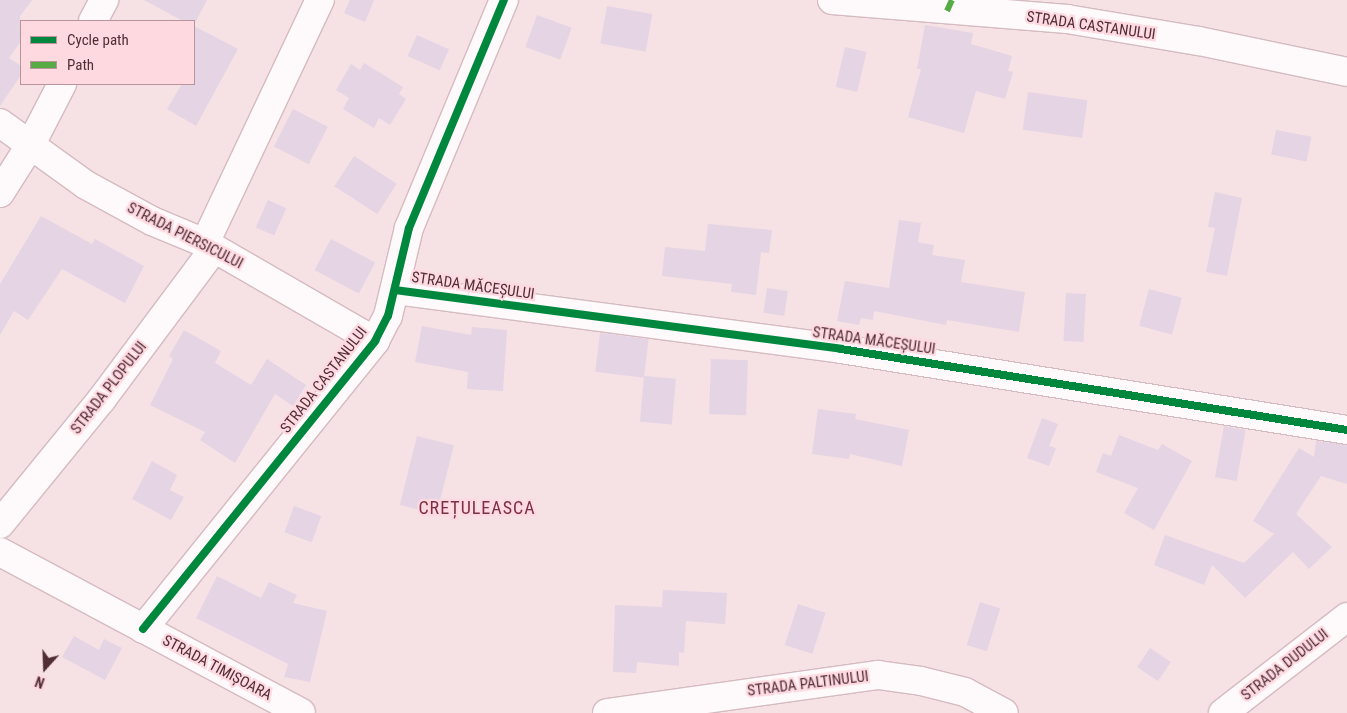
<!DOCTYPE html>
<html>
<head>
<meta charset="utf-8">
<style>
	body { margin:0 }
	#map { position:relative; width:1347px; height:713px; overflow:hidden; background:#f6e1e5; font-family:"Roboto Condensed",sans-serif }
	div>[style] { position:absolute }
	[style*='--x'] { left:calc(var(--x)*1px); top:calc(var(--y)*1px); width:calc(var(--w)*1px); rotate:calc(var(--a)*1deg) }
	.building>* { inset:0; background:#e4d4e4; transform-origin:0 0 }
	.roads { filter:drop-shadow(1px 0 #d4bbc1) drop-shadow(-1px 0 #d4bbc1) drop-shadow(0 1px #d4bbc1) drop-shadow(0 -1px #d4bbc1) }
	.minor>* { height:28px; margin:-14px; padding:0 14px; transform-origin:14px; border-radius:14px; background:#fefafb }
	.quiet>* { height:6px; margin-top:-3px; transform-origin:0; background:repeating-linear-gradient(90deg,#57ab45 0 12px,transparent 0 18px) }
	.cycleway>* { height:8px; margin:-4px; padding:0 4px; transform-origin:4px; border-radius:4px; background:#00873e }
	span { translate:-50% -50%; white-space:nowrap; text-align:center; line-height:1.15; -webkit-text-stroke:4.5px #fed9e0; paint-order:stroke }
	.street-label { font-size:15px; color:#512d36 }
	.quarter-label { font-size:18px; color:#7b3045; letter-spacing:1px }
	.legend { position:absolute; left:20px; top:20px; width:175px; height:65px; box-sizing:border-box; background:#fed9e0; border:1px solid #b9949c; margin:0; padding:6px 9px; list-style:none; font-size:15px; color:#512d36 }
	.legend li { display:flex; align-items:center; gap:10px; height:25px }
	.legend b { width:25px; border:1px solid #b9949c }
	.north { position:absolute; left:20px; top:643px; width:50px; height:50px; -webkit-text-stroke:4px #fed9e0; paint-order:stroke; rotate:200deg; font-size:14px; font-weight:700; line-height:20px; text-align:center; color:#512d36 }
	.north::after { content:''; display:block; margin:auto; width:18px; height:22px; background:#512d36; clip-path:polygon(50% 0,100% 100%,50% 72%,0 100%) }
</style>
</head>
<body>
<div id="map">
	<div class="building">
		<i style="clip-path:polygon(0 0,32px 0,20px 16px,21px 41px,9px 58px,21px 66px,21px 75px,0 106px)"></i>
		<i style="clip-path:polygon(144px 0,207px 0,194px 25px,194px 21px,183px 21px)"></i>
		<i style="clip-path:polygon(350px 0,374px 0,365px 22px,344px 13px)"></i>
		<i style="left:607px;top:6px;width:46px;height:38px;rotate:10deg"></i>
		<i style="left:537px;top:15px;width:37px;height:34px;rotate:20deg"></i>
		<i style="clip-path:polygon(925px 25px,973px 33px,971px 44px,1012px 56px,1008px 71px,1013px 72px,1005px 99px,976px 91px,964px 133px,908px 117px,921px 69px,917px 69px)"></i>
		<i style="clip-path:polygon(194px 26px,238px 49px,196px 126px,167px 109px,182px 84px,194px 84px)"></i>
		<i style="left:417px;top:35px;width:35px;height:23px;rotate:24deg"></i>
		<i style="left:845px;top:47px;width:22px;height:41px;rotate:13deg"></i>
		<i style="clip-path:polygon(364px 63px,403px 87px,399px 94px,406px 99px,390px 125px,379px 118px,374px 128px,343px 109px,349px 98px,336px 90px,351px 64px,360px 70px)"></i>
		<i style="left:1028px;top:92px;width:60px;height:38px;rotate:8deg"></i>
		<i style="left:293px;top:109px;width:39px;height:42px;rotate:27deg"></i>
		<i style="left:1276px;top:130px;width:36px;height:25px;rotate:11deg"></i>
		<i style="left:354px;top:156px;width:51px;height:36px;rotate:33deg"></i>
		<i style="clip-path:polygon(1215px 192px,1242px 198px,1227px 276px,1206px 272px,1215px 228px,1208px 227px)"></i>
		<i style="left:268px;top:200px;width:20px;height:30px;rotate:24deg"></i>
		<i style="clip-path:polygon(41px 216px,92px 244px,95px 239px,144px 266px,125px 303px,62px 269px,28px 320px,14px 311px,0 335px,0 284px)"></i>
		<i style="clip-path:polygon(899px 220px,921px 223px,918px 242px,934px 245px,932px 255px,965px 260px,961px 282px,1025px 292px,1019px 332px,947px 320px,946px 325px,874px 311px,873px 320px,861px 318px,859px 325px,837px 321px,845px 281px,889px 288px)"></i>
		<i style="clip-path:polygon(708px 224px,772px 230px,769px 253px,761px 252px,756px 295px,731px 292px,732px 284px,662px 276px,665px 247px,705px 251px)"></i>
		<i style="left:331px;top:239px;width:50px;height:35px;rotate:28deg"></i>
		<i style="left:767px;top:288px;width:21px;height:25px;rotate:8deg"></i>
		<i style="left:1149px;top:289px;width:34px;height:38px;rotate:15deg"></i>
		<i style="left:1066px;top:293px;width:20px;height:48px;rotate:3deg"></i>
		<i style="clip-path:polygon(422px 326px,471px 335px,472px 327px,507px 330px,503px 391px,467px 389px,468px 372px,415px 362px)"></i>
		<i style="clip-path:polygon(184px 330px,221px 351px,215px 363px,251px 385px,267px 359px,306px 385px,293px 406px,275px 394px,235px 463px,200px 440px,205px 432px,150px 405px,173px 359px,169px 356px)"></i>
		<i style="left:600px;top:333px;width:49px;height:39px;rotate:7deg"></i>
		<i style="left:711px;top:359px;width:37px;height:55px;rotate:2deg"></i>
		<i style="left:644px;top:376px;width:32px;height:46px;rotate:5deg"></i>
		<i style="clip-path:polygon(818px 409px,856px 414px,855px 419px,909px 430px,902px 466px,850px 454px,849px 459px,812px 454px)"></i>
		<i style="clip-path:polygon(1042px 418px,1058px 424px,1049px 446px,1056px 448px,1049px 466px,1027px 458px)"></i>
		<i style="left:1224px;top:426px;width:22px;height:52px;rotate:10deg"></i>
		<i style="clip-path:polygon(1119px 435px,1158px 450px,1162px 444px,1192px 461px,1154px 530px,1124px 513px,1138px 488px,1096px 472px,1103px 453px,1111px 456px)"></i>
		<i style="left:417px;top:436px;width:38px;height:71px;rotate:14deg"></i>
		<i style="clip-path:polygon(1316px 441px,1347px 445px,1347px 484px,1321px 476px,1296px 514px,1332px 547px,1309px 569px,1293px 552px,1245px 598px,1212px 565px,1204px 585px,1154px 565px,1165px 535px,1244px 563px,1274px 534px,1253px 521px,1299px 448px,1314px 457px)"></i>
		<i style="clip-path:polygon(152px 461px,177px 475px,170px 490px,184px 497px,171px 520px,132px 499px)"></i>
		<i style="left:294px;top:506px;width:29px;height:28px;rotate:20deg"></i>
		<i style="clip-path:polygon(217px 576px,261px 598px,269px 582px,297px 595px,293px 603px,327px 611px,310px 682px,284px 677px,288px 664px,196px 618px)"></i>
		<i style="clip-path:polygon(663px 590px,727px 593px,725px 624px,686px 621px,684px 653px,679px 652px,679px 666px,637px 662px,636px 673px,613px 672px,615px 605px,662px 607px)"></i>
		<i style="left:980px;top:602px;width:21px;height:45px;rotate:17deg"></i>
		<i style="left:798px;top:604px;width:29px;height:43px;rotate:18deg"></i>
		<i style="clip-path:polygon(74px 636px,99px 650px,104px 639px,122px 648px,105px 680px,62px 657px)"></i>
		<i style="left:1150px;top:648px;width:25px;height:23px;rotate:34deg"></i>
	</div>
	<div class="roads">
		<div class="minor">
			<i style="--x:832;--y:0;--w:236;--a:4.6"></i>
			<i style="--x:1067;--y:19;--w:134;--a:9.5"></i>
			<i style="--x:1199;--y:41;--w:151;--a:11.8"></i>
			<i style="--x:93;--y:21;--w:24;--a:-62"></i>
			<i style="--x:0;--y:123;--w:106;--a:35.8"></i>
			<i style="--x:86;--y:185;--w:75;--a:28.6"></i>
			<i style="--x:152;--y:221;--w:57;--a:22.5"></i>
			<i style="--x:205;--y:243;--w:196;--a:30"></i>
			<i style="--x:0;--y:193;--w:58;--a:-57.7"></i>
			<i style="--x:31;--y:144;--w:68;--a:-62.7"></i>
			<i style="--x:205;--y:243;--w:269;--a:-64.7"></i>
			<i style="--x:395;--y:290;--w:450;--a:7.5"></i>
			<i style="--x:841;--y:349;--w:512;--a:9.09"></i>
			<i style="--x:0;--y:524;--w:161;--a:-50.8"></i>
			<i style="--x:102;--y:399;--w:187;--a:-53.3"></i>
			<i style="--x:0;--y:552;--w:341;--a:28.1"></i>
			<i style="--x:143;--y:629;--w:370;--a:-51.1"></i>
			<i style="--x:375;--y:341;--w:28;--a:-63"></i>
			<i style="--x:388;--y:316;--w:90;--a:-76.6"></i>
			<i style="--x:409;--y:228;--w:247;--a:-67.4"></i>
			<i style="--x:607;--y:713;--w:274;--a:-8"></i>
			<i style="--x:878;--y:675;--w:43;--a:7.9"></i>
			<i style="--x:921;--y:681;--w:45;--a:14"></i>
			<i style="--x:965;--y:692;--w:44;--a:28.3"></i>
			<i style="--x:1223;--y:713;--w:157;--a:-37.7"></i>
		</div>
	</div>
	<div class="quiet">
		<i style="--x:947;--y:11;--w:12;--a:-66"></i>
	</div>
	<div class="cycleway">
		<i style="--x:395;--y:290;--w:450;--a:7.5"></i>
		<i style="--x:841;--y:349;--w:512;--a:9.09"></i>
		<i style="--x:143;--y:629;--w:370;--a:-51.1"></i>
		<i style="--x:375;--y:341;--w:28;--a:-63"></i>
		<i style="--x:388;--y:316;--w:90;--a:-76.6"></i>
		<i style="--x:409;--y:228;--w:247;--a:-67.4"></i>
	</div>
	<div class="street-label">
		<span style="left:1091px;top:26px;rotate:8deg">STRADA CASTANULUI</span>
		<span style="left:185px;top:236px;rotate:27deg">STRADA PIERSICULUI</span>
		<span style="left:473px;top:286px;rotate:8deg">STRADA MĂCEȘULUI</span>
		<span style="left:874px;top:341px;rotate:8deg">STRADA MĂCEȘULUI</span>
		<span style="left:324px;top:380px;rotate:-52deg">STRADA CASTANULUI</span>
		<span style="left:109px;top:388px;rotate:-52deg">STRADA PLOPULUI</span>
		<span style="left:1285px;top:665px;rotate:-38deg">STRADA DUDULUI</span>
		<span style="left:217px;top:668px;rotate:28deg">STRADA TIMIȘOARA</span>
		<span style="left:808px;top:684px;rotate:-7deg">STRADA PALTINULUI</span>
	</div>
	<div class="quarter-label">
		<span style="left:477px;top:508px">CREȚULEASCA</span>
	</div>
	<ul class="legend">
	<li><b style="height:6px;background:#00873e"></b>Cycle path</li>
	<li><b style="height:6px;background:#57ab45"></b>Path</li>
	</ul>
	<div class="north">N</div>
</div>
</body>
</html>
